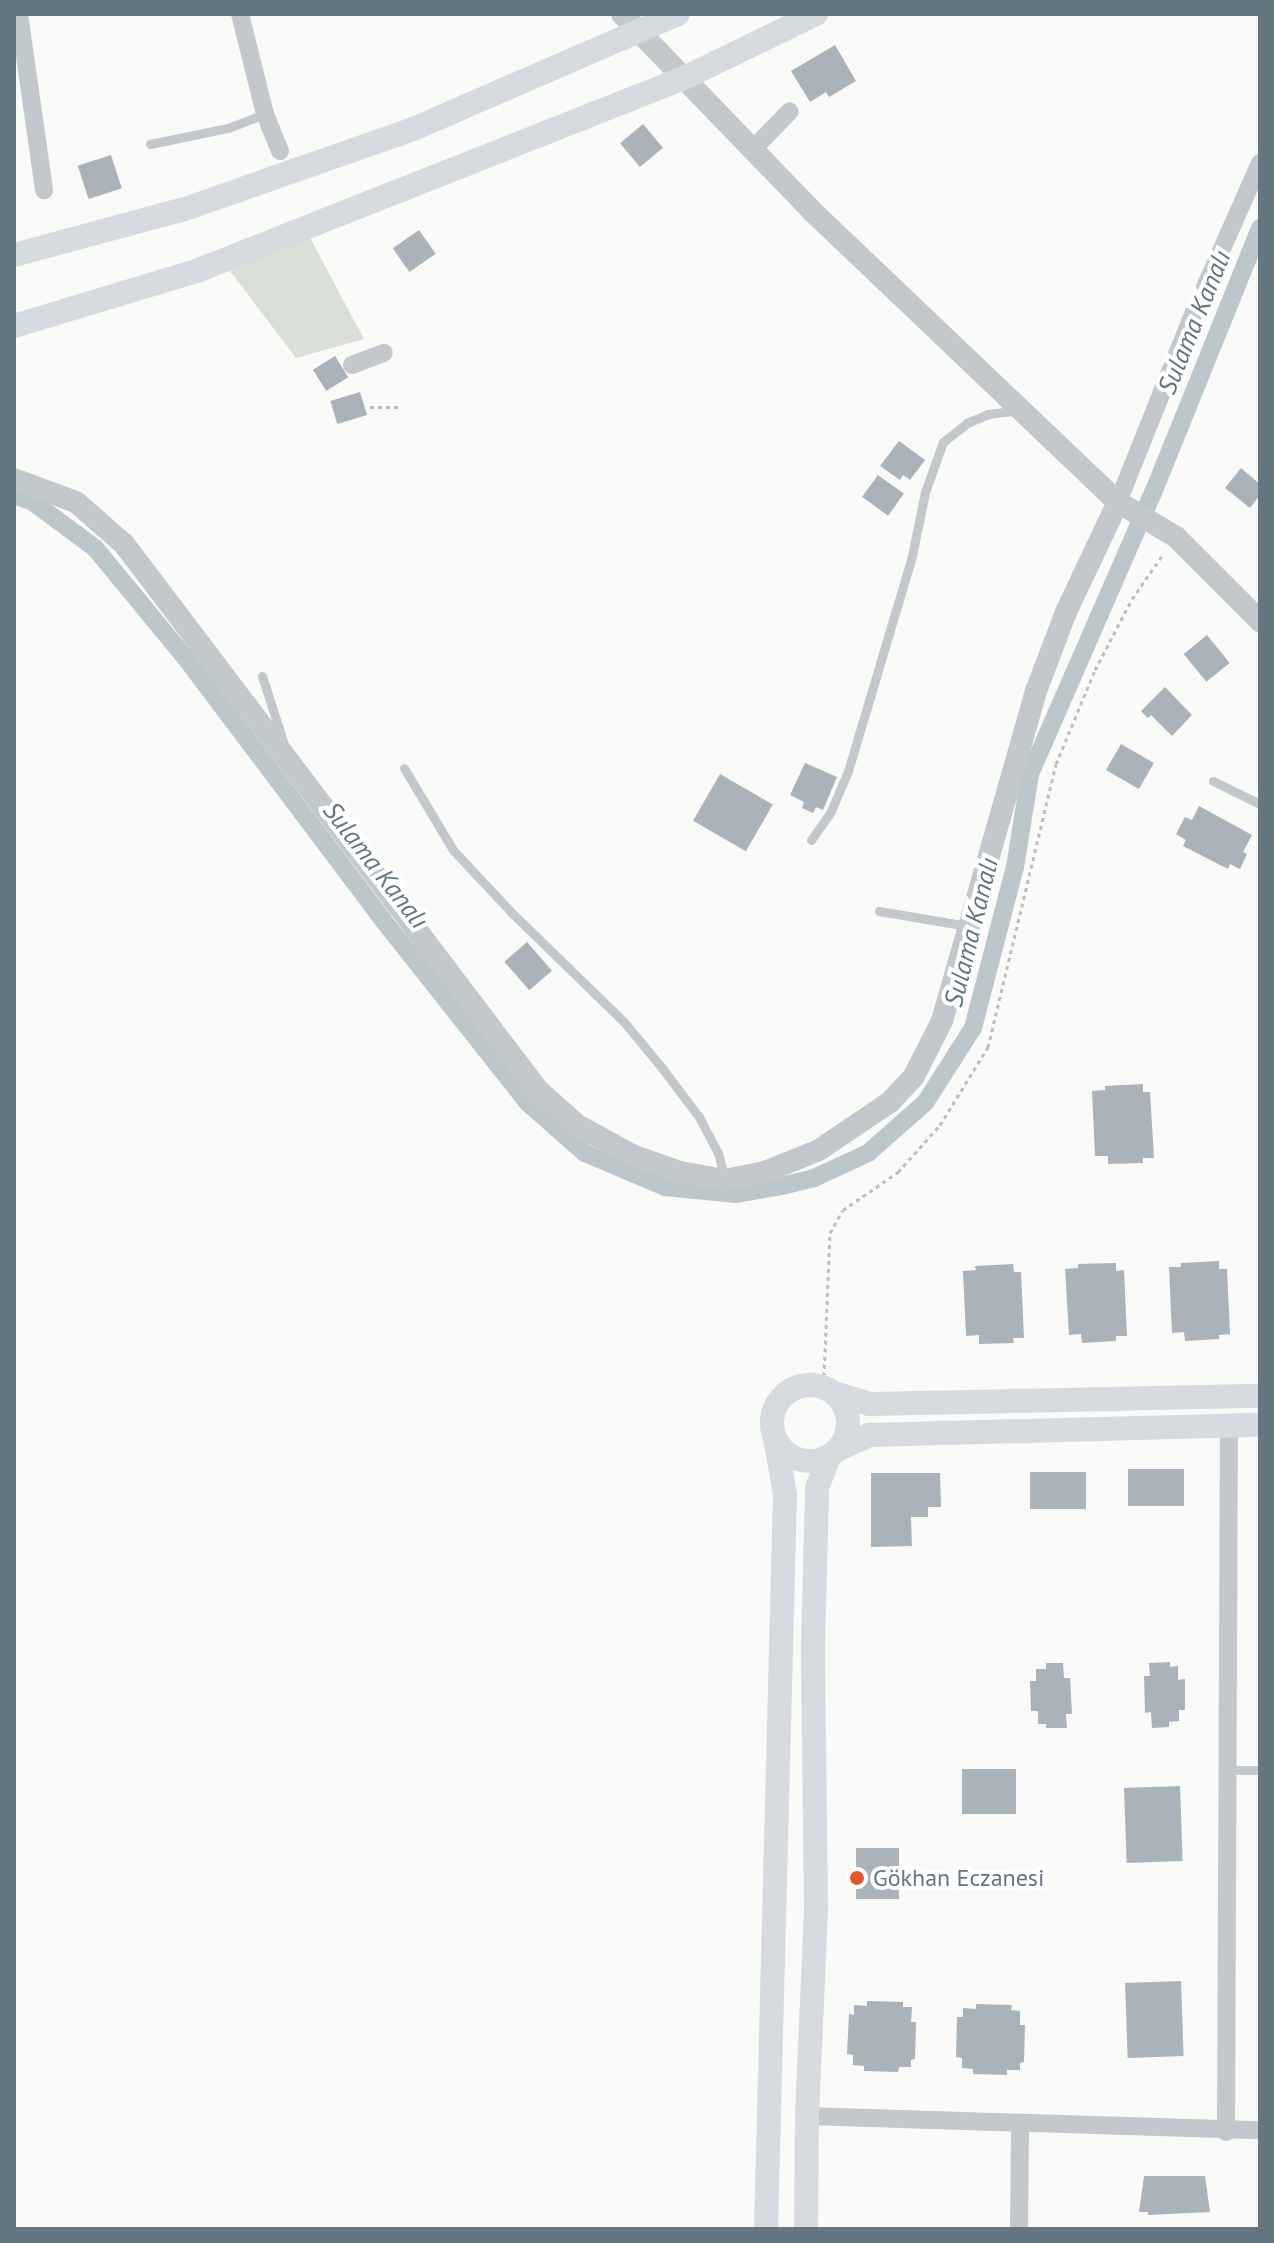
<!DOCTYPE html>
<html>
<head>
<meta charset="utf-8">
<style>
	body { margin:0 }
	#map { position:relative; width:1274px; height:2243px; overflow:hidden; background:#fafaf8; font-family:"PT Sans",sans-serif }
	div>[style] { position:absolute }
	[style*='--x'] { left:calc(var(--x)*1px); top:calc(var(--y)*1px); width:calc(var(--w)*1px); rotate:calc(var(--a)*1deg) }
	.green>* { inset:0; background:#dadfd7 }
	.canal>* { height:18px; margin:-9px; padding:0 9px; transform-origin:9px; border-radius:9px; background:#bbc7cb }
	.building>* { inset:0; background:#aab3b9; transform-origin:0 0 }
	.path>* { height:3px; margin-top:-1.5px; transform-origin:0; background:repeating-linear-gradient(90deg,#bbbfc2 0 4px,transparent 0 8px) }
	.service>* { height:9px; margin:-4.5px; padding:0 4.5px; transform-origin:4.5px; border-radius:4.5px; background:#c3c8cc }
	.minor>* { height:18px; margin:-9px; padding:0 9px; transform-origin:9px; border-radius:9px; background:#c3c8cc }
	.tertiary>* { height:22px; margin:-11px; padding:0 11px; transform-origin:11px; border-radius:11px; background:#c3c8cc }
	.secondary>* { height:24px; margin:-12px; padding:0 12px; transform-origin:12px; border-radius:12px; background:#d6dbdf }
	.secondary>.ring { margin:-12px; padding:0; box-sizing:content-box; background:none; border:24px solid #d6dbdf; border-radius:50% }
	.dots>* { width:22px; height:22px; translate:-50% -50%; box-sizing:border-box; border:4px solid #fff; border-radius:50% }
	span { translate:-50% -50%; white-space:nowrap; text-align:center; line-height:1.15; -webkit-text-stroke:8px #fff; paint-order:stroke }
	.poi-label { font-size:24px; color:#657683 }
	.left { translate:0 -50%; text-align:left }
	.water-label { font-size:26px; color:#60757c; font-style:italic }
	.frame { position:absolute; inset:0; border:16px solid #657683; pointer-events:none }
</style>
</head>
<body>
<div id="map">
	<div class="green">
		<i style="clip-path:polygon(308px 234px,364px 339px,296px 358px,228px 268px)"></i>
	</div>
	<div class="canal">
		<i style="--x:14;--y:495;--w:20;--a:20"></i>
		<i style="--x:33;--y:502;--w:77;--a:36.6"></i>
		<i style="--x:95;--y:548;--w:146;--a:50.5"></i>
		<i style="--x:188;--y:661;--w:324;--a:53"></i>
		<i style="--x:383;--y:920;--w:233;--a:51.6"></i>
		<i style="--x:528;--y:1103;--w:76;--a:41.3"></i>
		<i style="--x:585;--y:1153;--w:87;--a:23"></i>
		<i style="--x:665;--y:1187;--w:71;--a:5.6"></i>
		<i style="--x:736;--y:1194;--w:47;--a:-9.9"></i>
		<i style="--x:782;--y:1186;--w:33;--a:-14"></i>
		<i style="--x:814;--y:1178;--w:60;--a:-24.8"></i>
		<i style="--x:868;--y:1153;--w:76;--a:-41.3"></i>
		<i style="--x:925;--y:1103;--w:89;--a:-57.4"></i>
		<i style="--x:973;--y:1028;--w:166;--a:-75.4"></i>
		<i style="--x:1015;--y:867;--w:94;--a:-80.8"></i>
		<i style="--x:1030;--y:774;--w:307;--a:-66.4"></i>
		<i style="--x:1153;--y:493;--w:286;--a:-68"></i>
	</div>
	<div class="building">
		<i style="clip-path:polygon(835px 45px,856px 81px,829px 97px,826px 92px,810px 102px,791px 71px)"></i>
		<i style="left:643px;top:124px;width:31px;height:30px;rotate:50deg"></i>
		<i style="left:111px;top:155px;width:35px;height:35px;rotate:72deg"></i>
		<i style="left:419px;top:230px;width:29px;height:32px;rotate:55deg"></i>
		<i style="left:335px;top:356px;width:25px;height:26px;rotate:58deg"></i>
		<i style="left:360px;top:392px;width:24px;height:31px;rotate:73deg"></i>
		<i style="clip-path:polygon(899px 441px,925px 460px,910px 480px,903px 475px,900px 480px,880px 466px)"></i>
		<i style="clip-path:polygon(1241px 468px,1260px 484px,1260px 495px,1250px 508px,1225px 488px)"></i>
		<i style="left:878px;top:475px;width:32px;height:27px;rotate:36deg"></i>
		<i style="left:1207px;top:635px;width:36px;height:30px;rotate:51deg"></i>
		<i style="clip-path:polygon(1165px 687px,1192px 715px,1172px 736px,1151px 715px,1148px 718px,1141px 711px)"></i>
		<i style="left:1121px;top:744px;width:38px;height:30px;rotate:30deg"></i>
		<i style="clip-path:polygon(805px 763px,837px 777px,823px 810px,816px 807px,813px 813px,802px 808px,804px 802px,790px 795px)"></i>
		<i style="left:720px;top:774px;width:61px;height:54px;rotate:30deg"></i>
		<i style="clip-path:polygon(1199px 806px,1252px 835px,1243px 852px,1247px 854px,1240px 869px,1230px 864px,1228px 869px,1183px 846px,1186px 840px,1176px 834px,1185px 817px,1192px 820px)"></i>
		<i style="left:527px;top:942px;width:38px;height:30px;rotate:49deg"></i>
		<i style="clip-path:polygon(1143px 1084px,1143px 1092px,1150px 1092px,1154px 1158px,1143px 1158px,1143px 1163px,1108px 1164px,1108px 1156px,1095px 1156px,1092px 1091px,1105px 1090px,1105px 1086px)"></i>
		<i style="clip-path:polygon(1219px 1261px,1219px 1269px,1227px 1269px,1230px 1334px,1219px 1335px,1219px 1339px,1185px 1341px,1184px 1332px,1172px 1333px,1169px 1267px,1181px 1267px,1181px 1263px)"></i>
		<i style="clip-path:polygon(1116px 1263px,1116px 1271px,1124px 1270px,1127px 1336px,1116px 1336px,1116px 1341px,1082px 1343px,1081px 1334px,1069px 1335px,1065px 1269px,1078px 1268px,1078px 1264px)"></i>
		<i style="clip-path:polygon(1013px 1264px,1014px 1272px,1021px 1272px,1024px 1338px,1013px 1338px,1014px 1343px,979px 1344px,979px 1335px,966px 1336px,963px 1271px,976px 1270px,975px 1266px)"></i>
		<i style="left:1184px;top:1469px;width:37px;height:56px;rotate:90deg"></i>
		<i style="left:1086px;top:1472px;width:37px;height:56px;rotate:90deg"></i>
		<i style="clip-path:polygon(871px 1473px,940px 1473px,941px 1507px,928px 1507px,928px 1517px,911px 1517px,912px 1546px,871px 1547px)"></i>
		<i style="clip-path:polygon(1170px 1662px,1170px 1667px,1178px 1666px,1178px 1680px,1185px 1679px,1185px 1710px,1179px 1710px,1179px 1721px,1169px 1722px,1169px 1727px,1152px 1728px,1151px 1712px,1145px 1713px,1144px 1676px,1150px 1676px,1149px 1663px)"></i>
		<i style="clip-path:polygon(1046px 1663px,1063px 1663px,1064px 1678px,1070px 1678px,1072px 1714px,1066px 1714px,1067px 1728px,1046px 1728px,1046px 1724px,1038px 1724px,1038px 1711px,1031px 1711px,1030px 1681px,1036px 1681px,1036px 1669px,1046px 1669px)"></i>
		<i style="left:962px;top:1769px;width:54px;height:45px"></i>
		<i style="left:1180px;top:1786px;width:75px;height:56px;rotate:88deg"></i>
		<i style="left:856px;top:1848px;width:43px;height:51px"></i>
		<i style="left:1181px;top:1981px;width:75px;height:56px;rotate:88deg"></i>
		<i style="clip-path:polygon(867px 2001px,903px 2002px,903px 2007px,912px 2007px,911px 2022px,916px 2022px,915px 2059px,911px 2060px,911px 2067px,899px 2067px,898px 2072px,864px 2071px,864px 2066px,853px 2065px,853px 2055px,847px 2054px,849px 2014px,854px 2015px,854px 2005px,867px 2006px)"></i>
		<i style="clip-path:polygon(976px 2004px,1012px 2005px,1011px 2010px,1020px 2011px,1020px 2025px,1025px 2025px,1024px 2062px,1020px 2063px,1020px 2070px,1007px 2070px,1007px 2075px,973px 2074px,973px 2069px,962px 2068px,962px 2058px,956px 2057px,957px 2017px,963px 2017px,963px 2008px,976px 2009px)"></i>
		<i style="clip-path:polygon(1144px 2176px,1205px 2176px,1210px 2212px,1148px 2215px,1148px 2212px,1139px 2212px)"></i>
	</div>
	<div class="path">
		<i style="--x:370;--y:407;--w:28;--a:0"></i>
		<i style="--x:824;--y:1376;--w:143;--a:-87.6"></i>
		<i style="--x:830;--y:1233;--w:26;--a:-61"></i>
		<i style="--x:843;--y:1210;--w:67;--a:-34.6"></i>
		<i style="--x:898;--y:1172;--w:63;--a:-48.2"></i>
		<i style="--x:940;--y:1125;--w:92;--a:-58.4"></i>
		<i style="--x:988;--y:1047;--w:291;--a:-76.5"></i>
		<i style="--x:1056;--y:764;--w:102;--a:-67.5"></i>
		<i style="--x:1095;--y:670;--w:80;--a:-62.5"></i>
		<i style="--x:1132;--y:599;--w:56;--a:-55.2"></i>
	</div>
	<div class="service">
		<i style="--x:150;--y:144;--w:80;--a:-11.6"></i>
		<i style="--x:228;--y:128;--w:40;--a:-21"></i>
		<i style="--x:262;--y:676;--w:71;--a:72.1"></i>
		<i style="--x:404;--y:768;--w:96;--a:59.1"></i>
		<i style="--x:453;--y:850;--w:86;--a:46.9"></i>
		<i style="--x:512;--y:913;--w:156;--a:44.2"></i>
		<i style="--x:624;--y:1022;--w:60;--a:50.4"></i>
		<i style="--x:662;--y:1068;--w:61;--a:52.9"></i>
		<i style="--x:699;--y:1117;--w:41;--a:62.2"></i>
		<i style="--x:718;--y:1153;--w:28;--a:75"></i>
		<i style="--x:1213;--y:781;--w:52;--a:26.1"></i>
		<i style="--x:811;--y:840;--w:35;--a:-55"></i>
		<i style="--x:831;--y:811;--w:43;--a:-67"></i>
		<i style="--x:848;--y:771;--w:224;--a:-73.4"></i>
		<i style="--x:912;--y:556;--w:65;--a:-78.5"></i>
		<i style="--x:925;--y:492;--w:53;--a:-70.2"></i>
		<i style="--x:943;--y:442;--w:31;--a:-38"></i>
		<i style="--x:967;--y:423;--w:23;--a:-23"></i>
		<i style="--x:988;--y:414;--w:31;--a:-7"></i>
		<i style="--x:879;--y:911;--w:90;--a:9.6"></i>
		<i style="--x:1228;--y:1770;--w:32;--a:0"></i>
	</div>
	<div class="minor">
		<i style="--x:19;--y:14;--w:178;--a:81.9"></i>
		<i style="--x:240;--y:14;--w:103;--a:76"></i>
		<i style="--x:265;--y:114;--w:40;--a:68"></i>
		<i style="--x:752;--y:150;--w:54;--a:-45.7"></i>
		<i style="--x:352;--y:365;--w:34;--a:-21"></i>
		<i style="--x:1118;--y:502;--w:205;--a:-68.2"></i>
		<i style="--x:1194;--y:312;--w:163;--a:-66.1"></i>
		<i style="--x:807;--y:2116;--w:453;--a:1.8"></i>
		<i style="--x:1226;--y:2132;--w:707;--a:-89.76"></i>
		<i style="--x:1019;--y:2229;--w:104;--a:-89.4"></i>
	</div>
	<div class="tertiary">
		<i style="--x:622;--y:14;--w:274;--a:46"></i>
		<i style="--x:812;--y:211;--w:422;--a:43.6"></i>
		<i style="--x:1118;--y:502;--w:68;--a:31.1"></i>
		<i style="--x:1176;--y:537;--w:119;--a:45"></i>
		<i style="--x:14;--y:479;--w:66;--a:20.4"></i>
		<i style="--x:76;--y:502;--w:64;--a:41.2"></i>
		<i style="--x:124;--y:544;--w:685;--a:52.83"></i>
		<i style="--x:538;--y:1090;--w:52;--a:41.9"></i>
		<i style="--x:577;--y:1125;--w:63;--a:28.6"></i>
		<i style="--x:632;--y:1155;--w:51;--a:19.5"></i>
		<i style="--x:680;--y:1172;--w:46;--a:10.1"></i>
		<i style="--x:725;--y:1180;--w:41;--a:-11.3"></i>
		<i style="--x:765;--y:1172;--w:58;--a:-22.2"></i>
		<i style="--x:819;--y:1150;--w:86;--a:-34.1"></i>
		<i style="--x:890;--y:1102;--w:35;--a:-47"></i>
		<i style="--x:914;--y:1076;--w:62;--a:-63"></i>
		<i style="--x:942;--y:1021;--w:343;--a:-74.1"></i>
		<i style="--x:1036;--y:691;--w:85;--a:-69.2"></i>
		<i style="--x:1066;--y:612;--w:122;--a:-64.7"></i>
	</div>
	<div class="secondary">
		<i style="--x:14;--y:255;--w:177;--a:-15.1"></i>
		<i style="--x:185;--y:209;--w:239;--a:-19.3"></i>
		<i style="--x:411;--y:130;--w:291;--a:-23.5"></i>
		<i style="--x:14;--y:326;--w:193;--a:-16.8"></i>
		<i style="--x:199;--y:270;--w:522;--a:-21.6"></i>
		<i style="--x:684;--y:78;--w:147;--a:-25.9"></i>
		<i class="ring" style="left:772px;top:1385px;width:52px;height:52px"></i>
		<i style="--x:834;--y:1393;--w:37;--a:17"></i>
		<i style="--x:869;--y:1404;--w:391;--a:-1.2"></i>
		<i style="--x:839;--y:1449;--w:33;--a:-25"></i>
		<i style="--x:869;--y:1435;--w:391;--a:-1.5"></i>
		<i style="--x:766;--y:2229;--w:735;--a:-88.52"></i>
		<i style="--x:785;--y:1494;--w:57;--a:-100.1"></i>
		<i style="--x:806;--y:2229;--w:113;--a:-89.5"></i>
		<i style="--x:807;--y:2116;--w:210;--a:-87.5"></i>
		<i style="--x:816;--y:1906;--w:261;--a:-90.7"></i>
		<i style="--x:813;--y:1645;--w:157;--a:-88.5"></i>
		<i style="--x:817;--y:1488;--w:33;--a:-69"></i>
	</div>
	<div class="dots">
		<i style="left:857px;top:1878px;background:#e4572e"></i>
	</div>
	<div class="poi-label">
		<span class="left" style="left:873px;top:1878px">Gökhan Eczanesi</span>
	</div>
	<div class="water-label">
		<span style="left:1194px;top:322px;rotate:-68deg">Sulama Kanalı</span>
		<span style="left:376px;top:865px;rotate:52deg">Sulama Kanalı</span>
		<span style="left:971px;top:932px;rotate:-76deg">Sulama Kanalı</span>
	</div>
	<div class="frame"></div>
</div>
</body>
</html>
